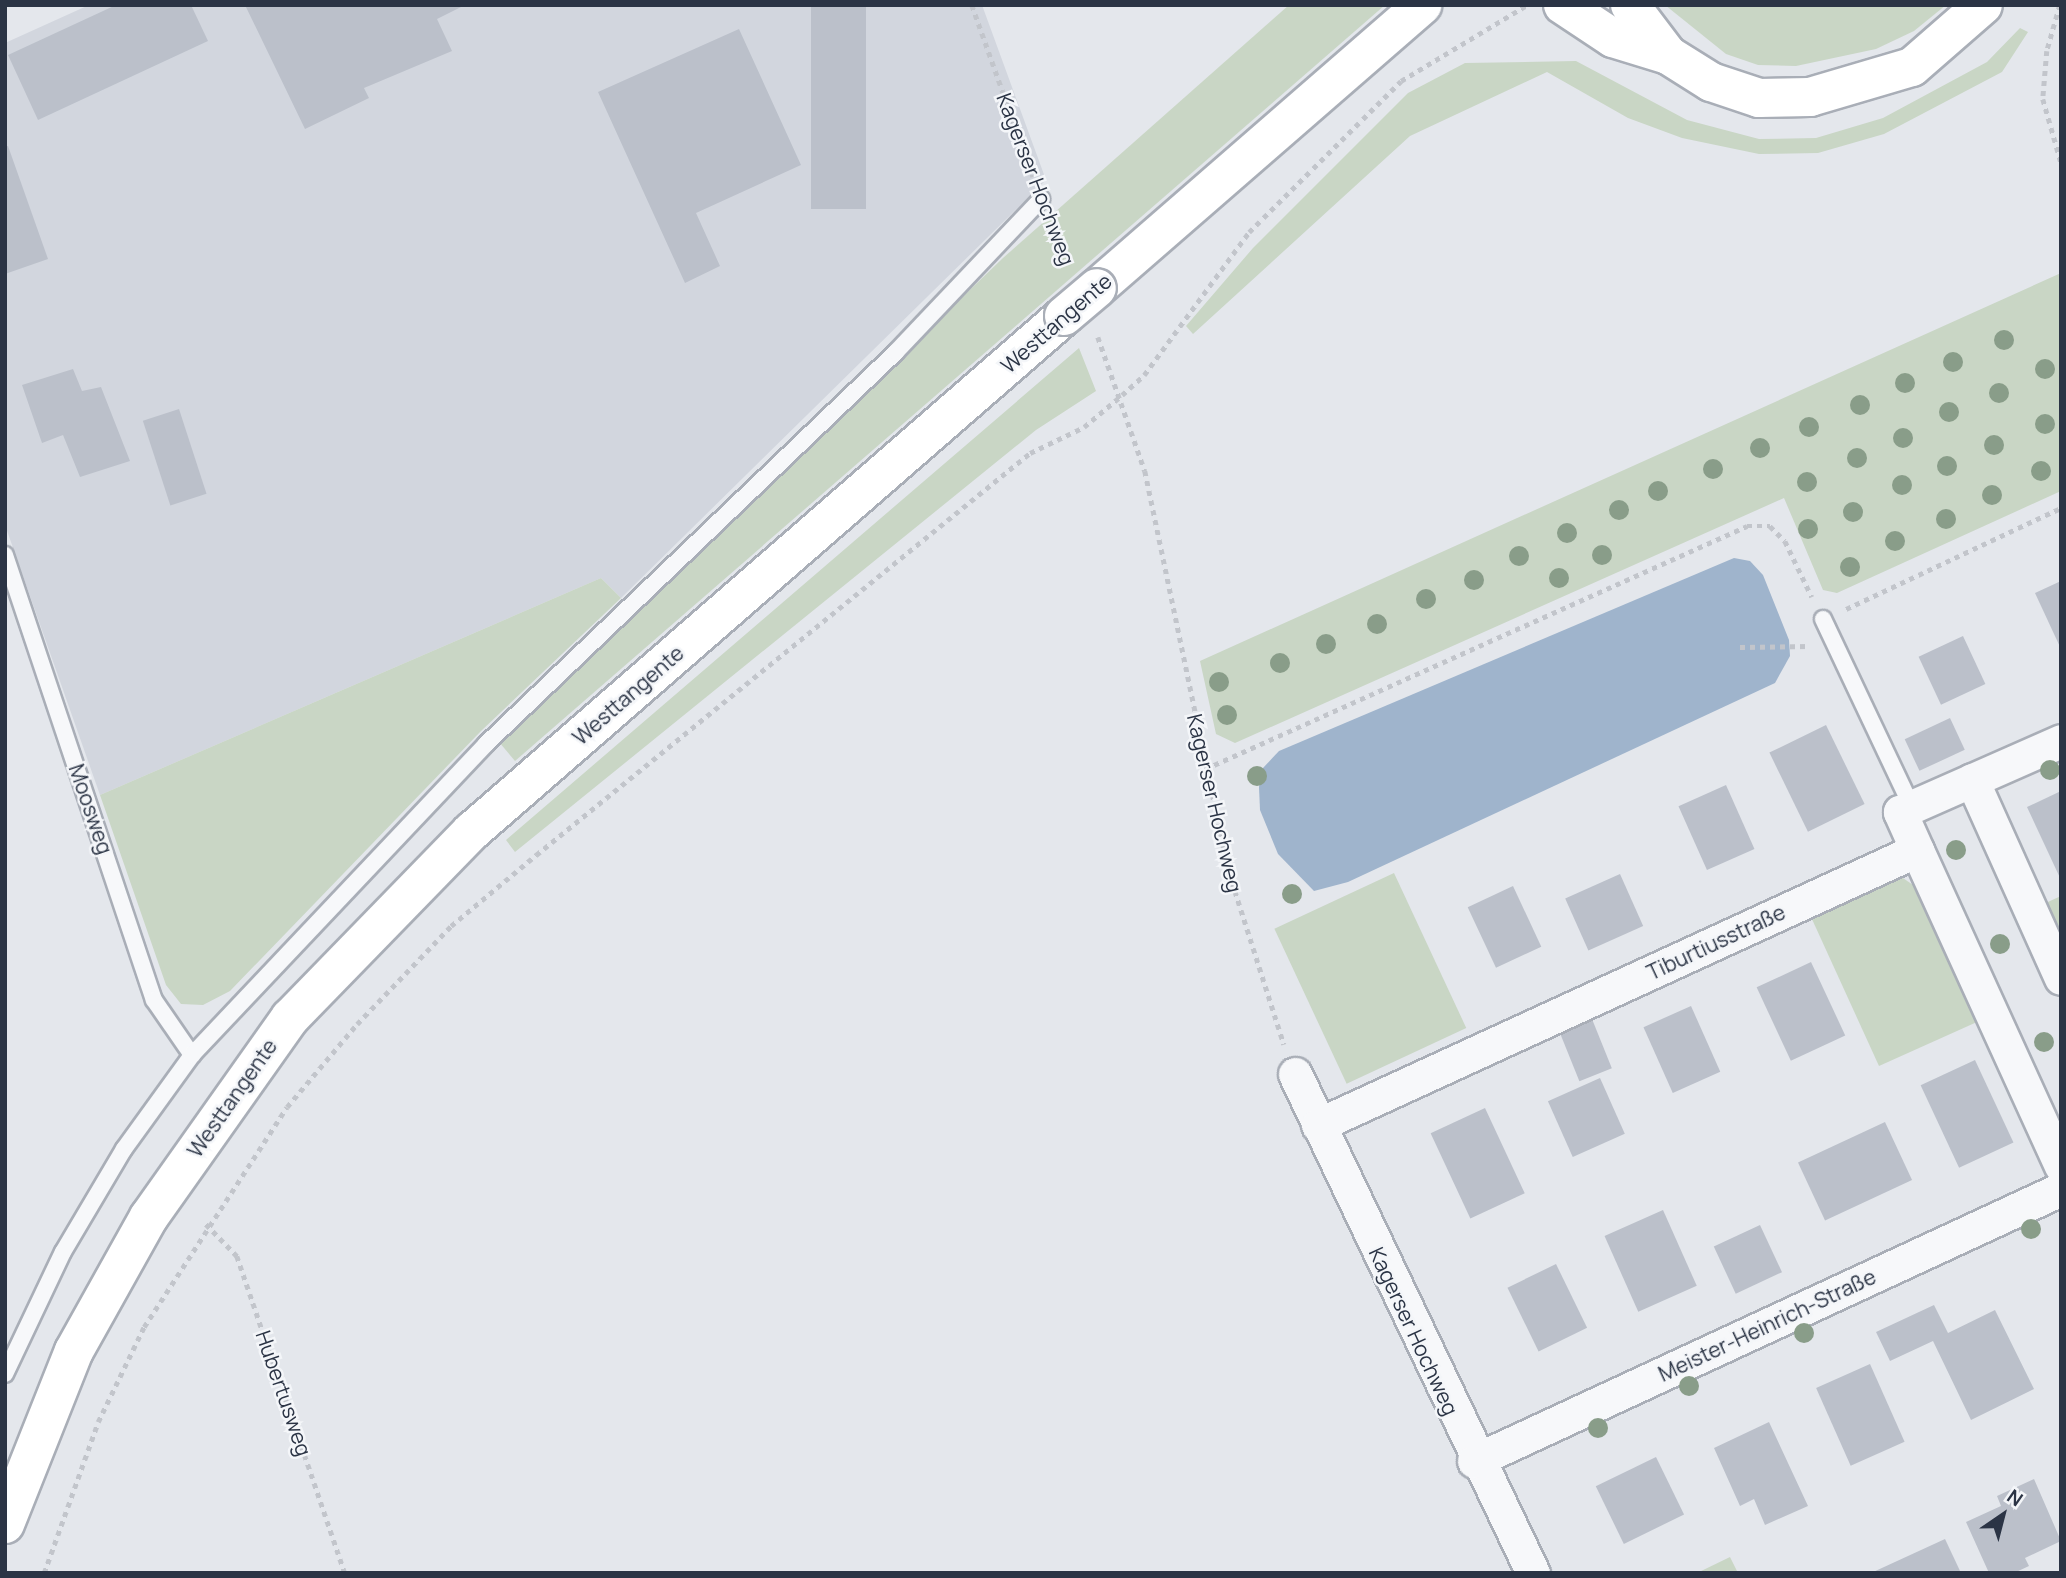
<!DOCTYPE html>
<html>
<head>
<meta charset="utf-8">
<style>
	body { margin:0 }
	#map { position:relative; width:2066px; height:1578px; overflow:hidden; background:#e4e7ec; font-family:Manrope,sans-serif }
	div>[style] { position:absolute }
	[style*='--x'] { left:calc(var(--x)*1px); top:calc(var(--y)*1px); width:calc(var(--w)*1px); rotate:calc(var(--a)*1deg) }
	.built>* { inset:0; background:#d2d6de }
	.green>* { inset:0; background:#c9d6c5; transform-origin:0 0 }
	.water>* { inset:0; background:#9fb4cc }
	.building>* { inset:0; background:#bbc0ca; transform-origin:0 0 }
	.path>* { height:4.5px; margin-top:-2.25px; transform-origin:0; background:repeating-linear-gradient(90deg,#c2c5cb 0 5px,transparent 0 10px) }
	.roads { filter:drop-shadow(2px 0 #a9aeb7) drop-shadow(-2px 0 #a9aeb7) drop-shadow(0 2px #a9aeb7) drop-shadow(0 -2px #a9aeb7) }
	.lane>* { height:16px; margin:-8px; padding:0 8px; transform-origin:8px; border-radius:8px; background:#f7f8fa }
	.street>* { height:33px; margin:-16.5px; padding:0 16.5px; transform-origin:16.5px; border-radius:16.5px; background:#f7f8fa }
	.secondary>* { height:38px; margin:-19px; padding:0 19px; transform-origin:19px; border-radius:19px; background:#fff }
	.bridges { filter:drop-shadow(2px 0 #a9aeb7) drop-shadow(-2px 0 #a9aeb7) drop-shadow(0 2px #a9aeb7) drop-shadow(0 -2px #a9aeb7) }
	.secondary-bridge>* { height:38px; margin:-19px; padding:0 19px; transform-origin:19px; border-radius:19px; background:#fff }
	.trees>* { width:20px; height:20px; margin:-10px; border-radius:50%; background:#899d89 }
	span { translate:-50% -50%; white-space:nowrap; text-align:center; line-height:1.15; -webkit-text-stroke:5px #f4f6f9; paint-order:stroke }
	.street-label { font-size:21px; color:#2b3445 }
	.frame { position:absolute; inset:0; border:7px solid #2b3445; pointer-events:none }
	.north { position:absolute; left:1968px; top:1480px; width:70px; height:70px; -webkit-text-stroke:5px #f4f6f9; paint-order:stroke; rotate:35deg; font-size:19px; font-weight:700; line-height:28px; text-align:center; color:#2b3445 }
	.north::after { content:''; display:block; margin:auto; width:24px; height:32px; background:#2b3445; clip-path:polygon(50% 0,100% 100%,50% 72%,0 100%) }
</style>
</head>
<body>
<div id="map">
	<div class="built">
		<i style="clip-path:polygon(89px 5px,982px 5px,1046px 180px,621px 598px,601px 578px,100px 795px,5px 525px,5px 43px)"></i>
	</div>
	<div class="green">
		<i style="clip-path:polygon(1289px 5px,1385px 5px,515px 761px,499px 742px,1003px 258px)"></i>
		<i style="clip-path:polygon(1665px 5px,1946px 5px,1914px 31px,1876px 49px,1796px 66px,1758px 65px,1726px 54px)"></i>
		<i style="clip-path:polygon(2020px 28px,2028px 32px,2002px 72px,1884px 134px,1818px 153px,1759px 154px,1682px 138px,1628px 118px,1547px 72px,1410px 136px,1193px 334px,1186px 326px,1253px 248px,1408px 93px,1465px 63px,1576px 61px,1687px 120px,1759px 139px,1816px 138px,1883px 118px,1987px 62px)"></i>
		<i style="clip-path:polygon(2061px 273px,2061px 491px,1837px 593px,1823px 590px,1784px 498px,1235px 743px,1216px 734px,1200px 661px)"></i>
		<i style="clip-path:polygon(1079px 348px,1096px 391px,1036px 430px,515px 852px,506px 840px)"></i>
		<i style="clip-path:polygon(601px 578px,621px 598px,481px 731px,230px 991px,203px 1005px,181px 1004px,166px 985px,100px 795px)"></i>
		<i style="left:1394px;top:873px;width:171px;height:132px;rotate:65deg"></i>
		<i style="clip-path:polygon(1900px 876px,1916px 887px,1977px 1022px,1879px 1066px,1811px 917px)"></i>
		<i style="clip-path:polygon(2061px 896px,2061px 952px,2039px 906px)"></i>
		<i style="clip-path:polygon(1730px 1557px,1738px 1573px,1697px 1573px)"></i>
	</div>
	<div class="water">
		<i style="clip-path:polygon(1734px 558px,1750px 561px,1763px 575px,1789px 640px,1790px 656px,1775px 683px,1348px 882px,1314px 891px,1278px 854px,1260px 810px,1259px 787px,1263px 768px,1279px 751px)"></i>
	</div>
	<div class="building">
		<i style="clip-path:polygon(116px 5px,191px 5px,208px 41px,38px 120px,8px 55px)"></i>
		<i style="clip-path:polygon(245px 5px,465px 5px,437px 19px,452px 51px,364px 88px,369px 98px,305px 129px)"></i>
		<i style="left:811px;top:5px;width:55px;height:204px"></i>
		<i style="clip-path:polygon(739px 29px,801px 165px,696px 213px,720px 266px,685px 283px,598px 92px)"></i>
		<i style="clip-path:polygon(8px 146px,48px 259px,5px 274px,5px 147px)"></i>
		<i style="clip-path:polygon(73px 369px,82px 391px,101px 387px,130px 461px,80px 477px,63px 435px,42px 443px,22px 385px)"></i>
		<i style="left:179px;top:409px;width:89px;height:38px;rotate:72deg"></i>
		<i style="clip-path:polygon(2061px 581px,2061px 649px,2035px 593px)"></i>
		<i style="left:1963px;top:636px;width:53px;height:49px;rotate:65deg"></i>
		<i style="left:1950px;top:718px;width:35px;height:50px;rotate:65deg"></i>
		<i style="left:1826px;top:725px;width:88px;height:63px;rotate:64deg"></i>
		<i style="left:1726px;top:785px;width:70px;height:52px;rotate:66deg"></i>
		<i style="clip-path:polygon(2061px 791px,2061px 880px,2027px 807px)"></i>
		<i style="left:1620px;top:874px;width:57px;height:60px;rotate:66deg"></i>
		<i style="left:1513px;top:886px;width:67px;height:50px;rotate:65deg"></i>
		<i style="left:1811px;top:962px;width:81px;height:60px;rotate:65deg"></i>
		<i style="left:1691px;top:1006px;width:72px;height:52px;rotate:66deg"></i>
		<i style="left:1592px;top:1019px;width:53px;height:35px;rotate:68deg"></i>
		<i style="left:1975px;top:1060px;width:91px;height:60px;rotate:65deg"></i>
		<i style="left:1600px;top:1078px;width:61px;height:57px;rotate:66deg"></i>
		<i style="left:1485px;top:1108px;width:94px;height:60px;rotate:65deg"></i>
		<i style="left:1885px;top:1122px;width:64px;height:96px;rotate:65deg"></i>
		<i style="left:1663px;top:1210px;width:83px;height:64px;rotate:66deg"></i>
		<i style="left:1760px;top:1225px;width:52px;height:51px;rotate:65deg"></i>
		<i style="left:1556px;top:1264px;width:71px;height:54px;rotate:64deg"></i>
		<i style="clip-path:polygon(1934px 1305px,1948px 1333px,1995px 1310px,2034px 1389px,1971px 1420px,1933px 1341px,1890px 1361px,1876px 1332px)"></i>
		<i style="left:1870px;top:1364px;width:85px;height:59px;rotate:66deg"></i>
		<i style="clip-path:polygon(1769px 1422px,1808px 1506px,1765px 1525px,1754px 1499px,1740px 1506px,1714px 1448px)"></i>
		<i style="left:1656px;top:1457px;width:64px;height:67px;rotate:64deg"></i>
		<i style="clip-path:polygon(2034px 1479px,2061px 1541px,2025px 1558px,2029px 1566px,2014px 1573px,1989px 1573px,1966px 1522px,2001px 1506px,1997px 1496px)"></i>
		<i style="clip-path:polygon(1945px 1539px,1961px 1573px,1871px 1573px)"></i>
	</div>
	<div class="path">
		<i style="--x:972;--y:5;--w:182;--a:70.4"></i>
		<i style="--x:2060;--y:5;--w:48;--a:105.8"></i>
		<i style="--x:2047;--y:51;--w:48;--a:94.8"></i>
		<i style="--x:2043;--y:99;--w:66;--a:74.1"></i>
		<i style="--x:1051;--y:223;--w:44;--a:68.7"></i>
		<i style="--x:1098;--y:337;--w:142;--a:70.7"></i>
		<i style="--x:1145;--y:471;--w:410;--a:78.2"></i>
		<i style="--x:1229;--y:872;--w:181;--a:72.3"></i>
		<i style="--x:1846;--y:609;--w:238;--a:-25.2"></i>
		<i style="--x:1740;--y:647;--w:69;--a:-0.8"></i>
		<i style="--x:1205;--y:769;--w:594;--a:-24.15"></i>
		<i style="--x:1747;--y:526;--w:23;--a:0"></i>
		<i style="--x:1770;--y:526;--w:21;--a:45"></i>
		<i style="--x:1785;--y:541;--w:62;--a:64.3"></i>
		<i style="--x:206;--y:1224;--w:45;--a:45.9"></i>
		<i style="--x:237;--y:1256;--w:335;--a:71.2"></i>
		<i style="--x:44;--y:1573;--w:160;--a:-70.3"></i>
		<i style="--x:98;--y:1422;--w:106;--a:-64.2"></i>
		<i style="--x:144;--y:1327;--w:262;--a:-57"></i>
		<i style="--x:287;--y:1107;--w:109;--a:-49.9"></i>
		<i style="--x:357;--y:1024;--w:136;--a:-46.2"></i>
		<i style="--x:451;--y:926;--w:111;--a:-39.9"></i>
		<i style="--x:536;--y:855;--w:637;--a:-39.14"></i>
		<i style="--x:1030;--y:453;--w:60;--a:-25.7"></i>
		<i style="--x:1084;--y:427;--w:50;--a:-40.1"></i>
		<i style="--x:1122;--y:395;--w:30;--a:-42"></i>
		<i style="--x:1144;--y:375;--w:177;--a:-53.7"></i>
		<i style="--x:1249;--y:232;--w:214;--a:-44.8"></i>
		<i style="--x:1401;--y:81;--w:147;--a:-31.1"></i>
	</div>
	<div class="roads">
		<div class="lane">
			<i style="--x:5;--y:555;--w:469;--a:71.5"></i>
			<i style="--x:154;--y:1000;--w:67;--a:55.4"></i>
			<i style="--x:1823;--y:619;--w:208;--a:64.7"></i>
			<i style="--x:5;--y:1374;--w:135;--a:-64.6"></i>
			<i style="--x:63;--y:1252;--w:120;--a:-59.4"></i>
			<i style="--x:124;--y:1149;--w:116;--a:-54.1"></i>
			<i style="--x:192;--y:1055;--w:428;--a:-46.6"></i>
			<i style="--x:486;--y:744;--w:567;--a:-43.71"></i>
			<i style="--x:896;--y:352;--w:211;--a:-46.5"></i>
		</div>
		<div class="street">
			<i style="--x:1972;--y:780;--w:217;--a:65.8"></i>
			<i style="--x:1917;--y:850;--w:347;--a:65.5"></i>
			<i style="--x:1295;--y:1074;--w:553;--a:64.5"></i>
			<i style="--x:1318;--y:1125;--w:659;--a:-24.66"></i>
			<i style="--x:1917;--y:850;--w:42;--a:-114.1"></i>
			<i style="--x:1900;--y:812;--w:176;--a:-23.8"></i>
			<i style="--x:1474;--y:1461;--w:647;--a:-24.86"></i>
		</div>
		<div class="secondary">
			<i style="--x:1563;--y:5;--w:60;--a:33.4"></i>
			<i style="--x:1613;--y:38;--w:58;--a:17.2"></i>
			<i style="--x:1668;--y:55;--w:51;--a:32.1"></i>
			<i style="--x:1711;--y:82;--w:51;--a:18.4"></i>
			<i style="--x:1759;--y:98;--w:51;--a:-1.1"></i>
			<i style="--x:1810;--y:97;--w:106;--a:-16.4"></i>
			<i style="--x:1912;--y:67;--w:94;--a:-41.1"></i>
			<i style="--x:1630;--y:5;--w:63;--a:52.8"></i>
			<i style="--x:1097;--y:288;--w:431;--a:-41"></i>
			<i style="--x:5;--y:1524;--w:186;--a:-68.3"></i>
			<i style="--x:74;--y:1351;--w:154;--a:-60.8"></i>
			<i style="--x:149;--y:1217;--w:244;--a:-54.7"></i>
			<i style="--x:290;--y:1018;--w:260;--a:-45.8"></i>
			<i style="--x:471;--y:832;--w:786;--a:-41.03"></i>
		</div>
	</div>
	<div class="bridges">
		<div class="secondary-bridge">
			<i style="--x:1064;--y:316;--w:43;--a:-40.3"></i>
		</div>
	</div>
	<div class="trees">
		<i style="left:2004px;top:340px"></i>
		<i style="left:1953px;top:362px"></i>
		<i style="left:2045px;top:369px"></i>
		<i style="left:1905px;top:383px"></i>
		<i style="left:1999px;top:393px"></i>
		<i style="left:1860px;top:405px"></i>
		<i style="left:1949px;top:412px"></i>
		<i style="left:2045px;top:424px"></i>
		<i style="left:1809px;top:427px"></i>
		<i style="left:1903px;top:438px"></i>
		<i style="left:1994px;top:445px"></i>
		<i style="left:1760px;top:448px"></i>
		<i style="left:1857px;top:458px"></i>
		<i style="left:1947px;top:466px"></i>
		<i style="left:1713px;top:469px"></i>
		<i style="left:2041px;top:471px"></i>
		<i style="left:1807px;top:482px"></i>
		<i style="left:1902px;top:485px"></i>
		<i style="left:1658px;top:491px"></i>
		<i style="left:1992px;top:495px"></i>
		<i style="left:1619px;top:510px"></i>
		<i style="left:1853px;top:512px"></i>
		<i style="left:1946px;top:519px"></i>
		<i style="left:1808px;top:529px"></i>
		<i style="left:1567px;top:533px"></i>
		<i style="left:1895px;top:541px"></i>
		<i style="left:1602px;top:555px"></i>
		<i style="left:1519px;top:556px"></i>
		<i style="left:1850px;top:567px"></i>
		<i style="left:1559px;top:578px"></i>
		<i style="left:1474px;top:580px"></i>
		<i style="left:1426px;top:599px"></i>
		<i style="left:1377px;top:624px"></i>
		<i style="left:1326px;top:644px"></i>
		<i style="left:1280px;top:663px"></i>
		<i style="left:1219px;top:682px"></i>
		<i style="left:1227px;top:715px"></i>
		<i style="left:2050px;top:770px"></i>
		<i style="left:1257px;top:776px"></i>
		<i style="left:1956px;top:850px"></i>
		<i style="left:1292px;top:894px"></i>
		<i style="left:2000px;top:944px"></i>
		<i style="left:2044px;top:1042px"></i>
		<i style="left:2031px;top:1229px"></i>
		<i style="left:1804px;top:1333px"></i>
		<i style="left:1689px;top:1386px"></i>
		<i style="left:1598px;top:1428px"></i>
	</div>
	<div class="street-label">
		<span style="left:1036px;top:179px;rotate:69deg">Kagerser Hochweg</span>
		<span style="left:1056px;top:323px;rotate:-41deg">Westtangente</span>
		<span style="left:628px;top:695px;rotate:-41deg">Westtangente</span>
		<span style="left:1215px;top:803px;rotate:77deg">Kagerser Hochweg</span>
		<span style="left:91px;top:809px;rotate:71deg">Moosweg</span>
		<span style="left:1716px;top:942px;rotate:-25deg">Tiburtiusstraße</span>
		<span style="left:232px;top:1098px;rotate:-55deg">Westtangente</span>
		<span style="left:1767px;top:1325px;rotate:-25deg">Meister-Heinrich-Straße</span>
		<span style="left:1414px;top:1331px;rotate:65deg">Kagerser Hochweg</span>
		<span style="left:284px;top:1393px;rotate:71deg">Hubertusweg</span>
	</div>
	<div class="frame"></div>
	<div class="north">N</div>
</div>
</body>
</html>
